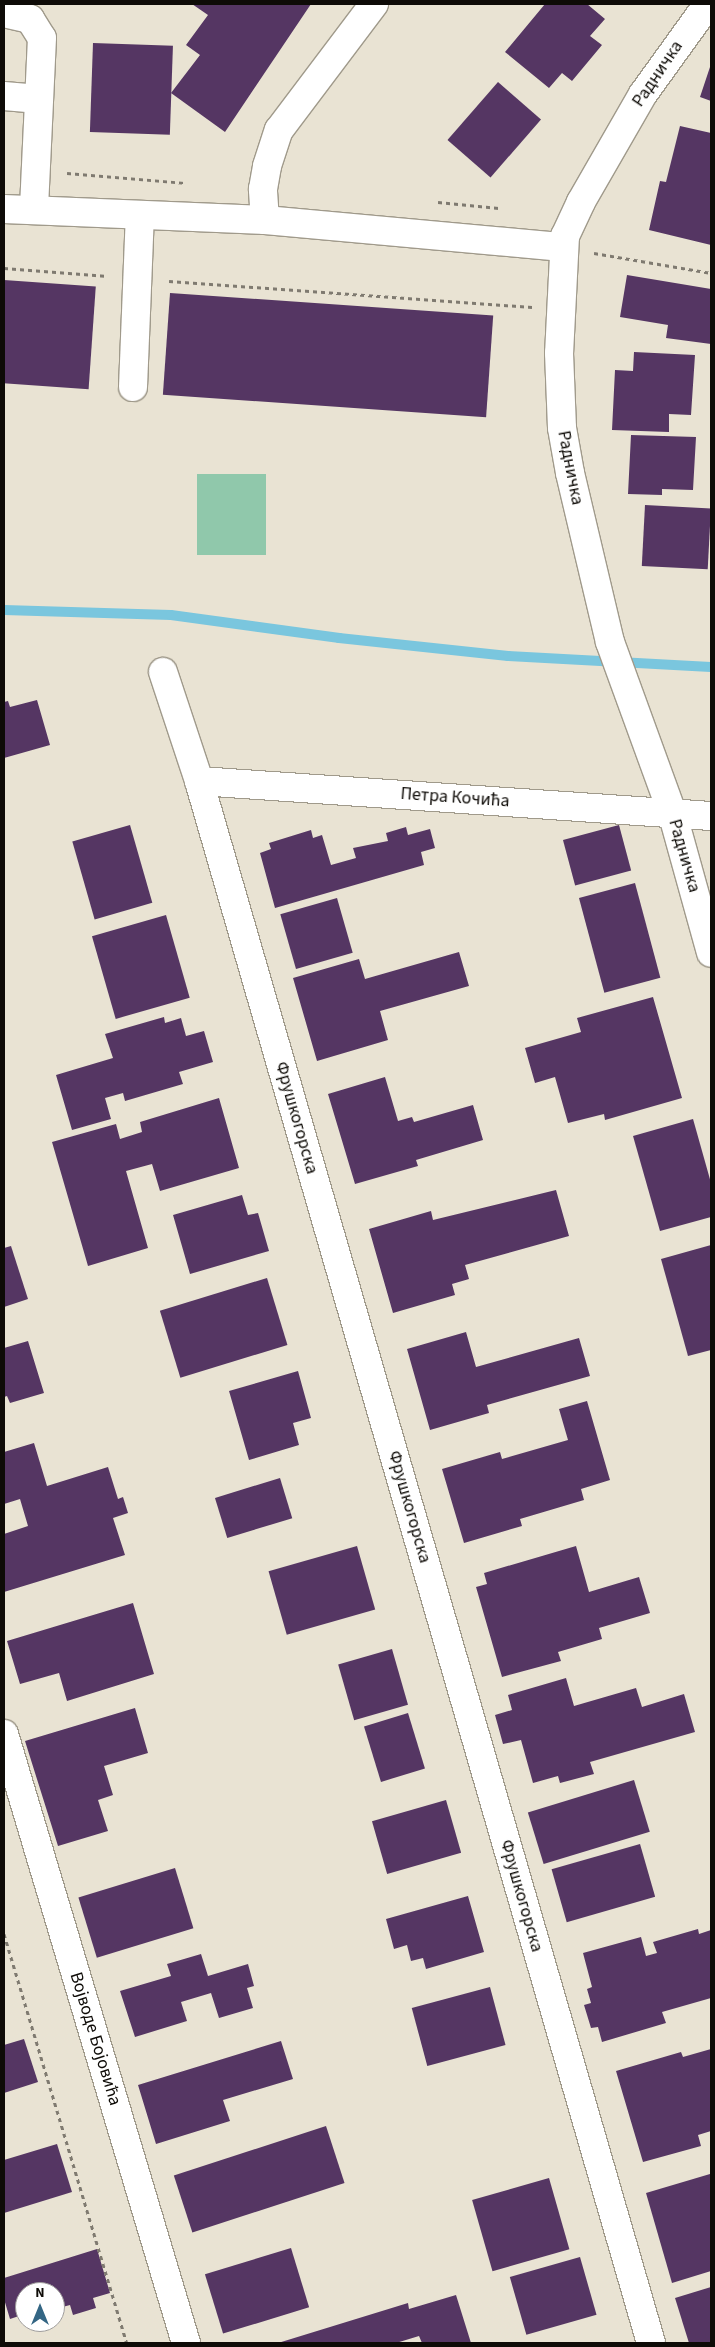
<!DOCTYPE html>
<html>
<head>
<meta charset="utf-8">
<style>
	body { margin:0 }
	#map { position:relative; width:715px; height:2347px; overflow:hidden; background:#e9e3d3; font-family:"Source Sans 3",sans-serif }
	div>[style] { position:absolute }
	[style*='--x'] { left:calc(var(--x)*1px); top:calc(var(--y)*1px); width:calc(var(--w)*1px); rotate:calc(var(--a)*1deg) }
	.green>* { inset:0; background:#90c8ab; transform-origin:0 0 }
	.stream>* { height:10px; margin:-5px; padding:0 5px; transform-origin:5px; border-radius:5px; background:#7ac6de }
	.building>* { inset:0; background:#553663; transform-origin:0 0 }
	.path>* { height:3px; margin-top:-1.5px; transform-origin:0; background:repeating-linear-gradient(90deg,#7f7a70 0 4px,transparent 0 8px) }
	.roads { filter:drop-shadow(1px 0 #a09a8b) drop-shadow(-1px 0 #a09a8b) drop-shadow(0 1px #a09a8b) drop-shadow(0 -1px #a09a8b) }
	.minor>* { height:28px; margin:-14px; padding:0 14px; transform-origin:14px; border-radius:14px; background:#fff }
	span { translate:-50% -50%; white-space:nowrap; text-align:center; line-height:1.15; -webkit-text-stroke:5px #fff; paint-order:stroke }
	.street-label { font-size:18px; color:#0e0b07 }
	.frame { position:absolute; inset:0; border:5px solid #0e0b07; pointer-events:none }
	.north { position:absolute; left:15px; top:2282px; width:50px; height:50px; box-sizing:border-box; background:#fff; border:1px solid #9f9d9c; border-radius:50%; rotate:0deg; font-size:14px; font-weight:700; line-height:20px; text-align:center; color:#0e0b07 }
	.north::after { content:''; display:block; margin:auto; width:18px; height:22px; background:#346684; clip-path:polygon(50% 0,100% 100%,50% 72%,0 100%) }
</style>
</head>
<body>
<div id="map">
	<div class="green">
		<i style="left:197px;top:474px;width:69px;height:81px"></i>
	</div>
	<div class="stream">
		<i style="--x:4;--y:610;--w:167;--a:1.7"></i>
		<i style="--x:171;--y:615;--w:170;--a:7.8"></i>
		<i style="--x:339;--y:638;--w:170;--a:6.1"></i>
		<i style="--x:508;--y:656;--w:203;--a:3.1"></i>
	</div>
	<div class="building">
		<i style="clip-path:polygon(192px 4px,311px 4px,225px 132px,171px 93px,200px 55px,186px 45px,208px 15px)"></i>
		<i style="clip-path:polygon(545px 4px,587px 4px,605px 19px,590px 36px,602px 45px,572px 81px,562px 73px,549px 88px,505px 52px)"></i>
		<i style="left:93px;top:43px;width:80px;height:89px;rotate:2deg"></i>
		<i style="clip-path:polygon(711px 64px,711px 101px,700px 97px)"></i>
		<i style="left:498px;top:82px;width:57px;height:77px;rotate:41deg"></i>
		<i style="clip-path:polygon(680px 126px,711px 133px,711px 245px,649px 230px,660px 181px,666px 182px)"></i>
		<i style="clip-path:polygon(627px 275px,711px 289px,711px 344px,666px 338px,668px 325px,620px 317px)"></i>
		<i style="left:4px;top:280px;width:92px;height:103px;rotate:4deg"></i>
		<i style="left:170px;top:293px;width:324px;height:102px;rotate:4deg"></i>
		<i style="clip-path:polygon(634px 352px,695px 355px,691px 415px,669px 414px,669px 432px,612px 430px,615px 370px,633px 371px)"></i>
		<i style="clip-path:polygon(631px 435px,696px 437px,693px 490px,662px 489px,662px 495px,628px 494px)"></i>
		<i style="left:645px;top:505px;width:66px;height:61px;rotate:3deg"></i>
		<i style="clip-path:polygon(37px 700px,50px 745px,4px 758px,4px 702px,8px 701px,10px 707px)"></i>
		<i style="left:130px;top:825px;width:81px;height:60px;rotate:74deg"></i>
		<i style="left:619px;top:825px;width:47px;height:58px;rotate:75deg"></i>
		<i style="clip-path:polygon(406px 827px,408px 835px,430px 829px,435px 848px,421px 852px,424px 865px,275px 908px,260px 853px,271px 849px,269px 843px,311px 830px,313px 838px,322px 835px,331px 865px,356px 858px,353px 848px,388px 841px,386px 833px)"></i>
		<i style="left:635px;top:883px;width:98px;height:58px;rotate:75deg"></i>
		<i style="left:337px;top:898px;width:57px;height:59px;rotate:74deg"></i>
		<i style="left:166px;top:915px;width:86px;height:77px;rotate:74deg"></i>
		<i style="clip-path:polygon(459px 952px,469px 986px,380px 1011px,388px 1040px,317px 1061px,293px 978px,359px 959px,365px 979px)"></i>
		<i style="clip-path:polygon(653px 997px,682px 1098px,605px 1120px,604px 1114px,568px 1123px,555px 1077px,535px 1083px,525px 1048px,581px 1032px,577px 1018px)"></i>
		<i style="clip-path:polygon(164px 1017px,165px 1023px,181px 1018px,186px 1036px,204px 1031px,213px 1062px,179px 1072px,183px 1084px,125px 1101px,123px 1093px,105px 1098px,111px 1119px,72px 1130px,56px 1075px,113px 1058px,105px 1034px)"></i>
		<i style="clip-path:polygon(385px 1077px,398px 1121px,412px 1117px,414px 1122px,473px 1105px,483px 1140px,416px 1160px,418px 1166px,355px 1184px,328px 1094px)"></i>
		<i style="clip-path:polygon(219px 1098px,239px 1168px,160px 1191px,152px 1164px,126px 1171px,148px 1248px,88px 1266px,52px 1142px,116px 1124px,120px 1139px,142px 1132px,140px 1122px)"></i>
		<i style="clip-path:polygon(693px 1119px,711px 1183px,711px 1217px,660px 1231px,633px 1136px)"></i>
		<i style="clip-path:polygon(556px 1190px,569px 1236px,465px 1265px,469px 1279px,452px 1284px,455px 1295px,393px 1313px,369px 1229px,431px 1211px,433px 1220px)"></i>
		<i style="clip-path:polygon(242px 1195px,248px 1215px,258px 1213px,269px 1251px,190px 1274px,173px 1215px)"></i>
		<i style="clip-path:polygon(711px 1245px,711px 1350px,688px 1356px,661px 1259px)"></i>
		<i style="clip-path:polygon(11px 1246px,28px 1299px,4px 1307px,4px 1248px)"></i>
		<i style="left:267px;top:1278px;width:70px;height:112px;rotate:73deg"></i>
		<i style="clip-path:polygon(466px 1332px,476px 1367px,579px 1338px,590px 1376px,487px 1405px,489px 1413px,430px 1430px,407px 1349px)"></i>
		<i style="clip-path:polygon(28px 1341px,44px 1393px,10px 1403px,7px 1396px,4px 1397px,4px 1348px)"></i>
		<i style="clip-path:polygon(298px 1371px,311px 1418px,293px 1423px,299px 1445px,249px 1460px,229px 1391px)"></i>
		<i style="clip-path:polygon(587px 1401px,610px 1480px,581px 1489px,584px 1500px,520px 1519px,522px 1526px,464px 1543px,442px 1469px,500px 1452px,502px 1459px,568px 1440px,559px 1409px)"></i>
		<i style="clip-path:polygon(34px 1443px,47px 1486px,108px 1467px,118px 1499px,123px 1497px,128px 1513px,113px 1518px,125px 1555px,4px 1592px,4px 1534px,28px 1526px,20px 1499px,4px 1504px,4px 1452px)"></i>
		<i style="left:280px;top:1478px;width:42px;height:68px;rotate:73deg"></i>
		<i style="left:357px;top:1546px;width:66px;height:92px;rotate:74deg"></i>
		<i style="clip-path:polygon(576px 1546px,589px 1592px,639px 1577px,650px 1613px,599px 1628px,602px 1639px,558px 1652px,561px 1661px,502px 1677px,476px 1587px,487px 1584px,484px 1573px)"></i>
		<i style="clip-path:polygon(133px 1603px,154px 1674px,67px 1701px,59px 1673px,20px 1684px,7px 1641px)"></i>
		<i style="left:392px;top:1649px;width:58px;height:56px;rotate:74deg"></i>
		<i style="clip-path:polygon(566px 1678px,574px 1706px,636px 1688px,642px 1707px,684px 1694px,695px 1732px,590px 1762px,594px 1774px,560px 1783px,558px 1776px,533px 1783px,521px 1740px,503px 1744px,495px 1715px,512px 1710px,508px 1695px)"></i>
		<i style="clip-path:polygon(135px 1708px,148px 1753px,104px 1766px,113px 1795px,98px 1800px,108px 1831px,58px 1846px,25px 1741px)"></i>
		<i style="left:408px;top:1713px;width:58px;height:46px;rotate:73deg"></i>
		<i style="left:634px;top:1780px;width:54px;height:111px;rotate:73deg"></i>
		<i style="left:446px;top:1800px;width:55px;height:77px;rotate:74deg"></i>
		<i style="left:640px;top:1844px;width:55px;height:92px;rotate:74deg"></i>
		<i style="left:175px;top:1868px;width:63px;height:101px;rotate:73deg"></i>
		<i style="clip-path:polygon(468px 1896px,484px 1952px,426px 1969px,423px 1958px,411px 1961px,407px 1945px,394px 1949px,386px 1919px)"></i>
		<i style="clip-path:polygon(698px 1929px,699px 1934px,711px 1930px,711px 1998px,662px 2012px,666px 2023px,602px 2042px,598px 2027px,591px 2028px,584px 2005px,591px 2003px,587px 1989px,592px 1987px,583px 1953px,641px 1937px,646px 1956px,657px 1953px,653px 1942px)"></i>
		<i style="clip-path:polygon(201px 1954px,208px 1976px,248px 1964px,254px 1986px,247px 1988px,253px 2008px,219px 2018px,211px 1993px,181px 2002px,187px 2021px,135px 2037px,120px 1991px,171px 1976px,167px 1964px)"></i>
		<i style="left:490px;top:1987px;width:60px;height:81px;rotate:75deg"></i>
		<i style="clip-path:polygon(24px 2039px,38px 2082px,4px 2093px,4px 2045px)"></i>
		<i style="clip-path:polygon(281px 2041px,293px 2079px,223px 2100px,230px 2121px,156px 2144px,138px 2085px)"></i>
		<i style="clip-path:polygon(711px 2049px,711px 2131px,698px 2135px,701px 2146px,643px 2162px,616px 2071px,681px 2052px,683px 2057px)"></i>
		<i style="left:326px;top:2126px;width:60px;height:160px;rotate:72deg"></i>
		<i style="clip-path:polygon(57px 2144px,72px 2192px,4px 2213px,4px 2160px)"></i>
		<i style="clip-path:polygon(710px 2174px,711px 2271px,672px 2283px,646px 2193px)"></i>
		<i style="left:549px;top:2178px;width:74px;height:80px;rotate:74deg"></i>
		<i style="left:291px;top:2248px;width:62px;height:90px;rotate:73deg"></i>
		<i style="clip-path:polygon(97px 2249px,110px 2293px,93px 2298px,96px 2308px,73px 2315px,70px 2305px,55px 2309px,55px 2292px,25px 2292px,25px 2314px,10px 2319px,4px 2299px,4px 2278px)"></i>
		<i style="left:580px;top:2257px;width:60px;height:73px;rotate:74deg"></i>
		<i style="clip-path:polygon(711px 2287px,711px 2343px,689px 2343px,675px 2298px)"></i>
		<i style="clip-path:polygon(456px 2295px,471px 2343px,422px 2343px,419px 2336px,396px 2343px,278px 2343px,408px 2303px,409px 2309px)"></i>
	</div>
	<div class="path">
		<i style="--x:67;--y:173;--w:118;--a:4.8"></i>
		<i style="--x:438;--y:202;--w:61;--a:5.6"></i>
		<i style="--x:594;--y:253;--w:119;--a:9.7"></i>
		<i style="--x:4;--y:268;--w:104;--a:4.4"></i>
		<i style="--x:169;--y:281;--w:364;--a:4.1"></i>
		<i style="--x:4;--y:1934;--w:427;--a:73.3"></i>
	</div>
	<div class="roads">
		<div class="minor">
			<i style="--x:708;--y:4;--w:111;--a:125.8"></i>
			<i style="--x:643;--y:94;--w:125;--a:119.9"></i>
			<i style="--x:581;--y:202;--w:38;--a:115"></i>
			<i style="--x:565;--y:236;--w:117;--a:92.9"></i>
			<i style="--x:559;--y:353;--w:75;--a:87.7"></i>
			<i style="--x:562;--y:428;--w:46;--a:79.9"></i>
			<i style="--x:570;--y:473;--w:174;--a:76.7"></i>
			<i style="--x:610;--y:642;--w:181;--a:70"></i>
			<i style="--x:672;--y:812;--w:146;--a:74.5"></i>
			<i style="--x:4;--y:13;--w:27;--a:13"></i>
			<i style="--x:30;--y:19;--w:22;--a:58"></i>
			<i style="--x:42;--y:38;--w:172;--a:92.7"></i>
			<i style="--x:4;--y:96;--w:35;--a:5"></i>
			<i style="--x:4;--y:209;--w:261;--a:2.4"></i>
			<i style="--x:265;--y:220;--w:299;--a:5.2"></i>
			<i style="--x:265;--y:220;--w:31;--a:-94"></i>
			<i style="--x:263;--y:189;--w:23;--a:-80"></i>
			<i style="--x:267;--y:166;--w:38;--a:-72"></i>
			<i style="--x:279;--y:130;--w:158;--a:-53"></i>
			<i style="--x:133;--y:387;--w:172;--a:-87.7"></i>
			<i style="--x:163;--y:672;--w:115;--a:71.7"></i>
			<i style="--x:199;--y:781;--w:1626;--a:73.86"></i>
			<i style="--x:199;--y:781;--w:513;--a:3.91"></i>
			<i style="--x:4;--y:1734;--w:636;--a:73.36"></i>
		</div>
	</div>
	<div class="street-label">
		<span style="left:658px;top:74px;rotate:-56deg">Радничка</span>
		<span style="left:570px;top:468px;rotate:79deg">Радничка</span>
		<span style="left:455px;top:798px;rotate:4deg">Петра Кочића</span>
		<span style="left:684px;top:856px;rotate:74deg">Радничка</span>
		<span style="left:296px;top:1118px;rotate:74deg">Фрушкогорска</span>
		<span style="left:409px;top:1507px;rotate:74deg">Фрушкогорска</span>
		<span style="left:521px;top:1896px;rotate:74deg">Фрушкогорска</span>
		<span style="left:95px;top:2039px;rotate:73deg">Војводе Бојовића</span>
	</div>
	<div class="frame"></div>
	<div class="north">N</div>
</div>
</body>
</html>
